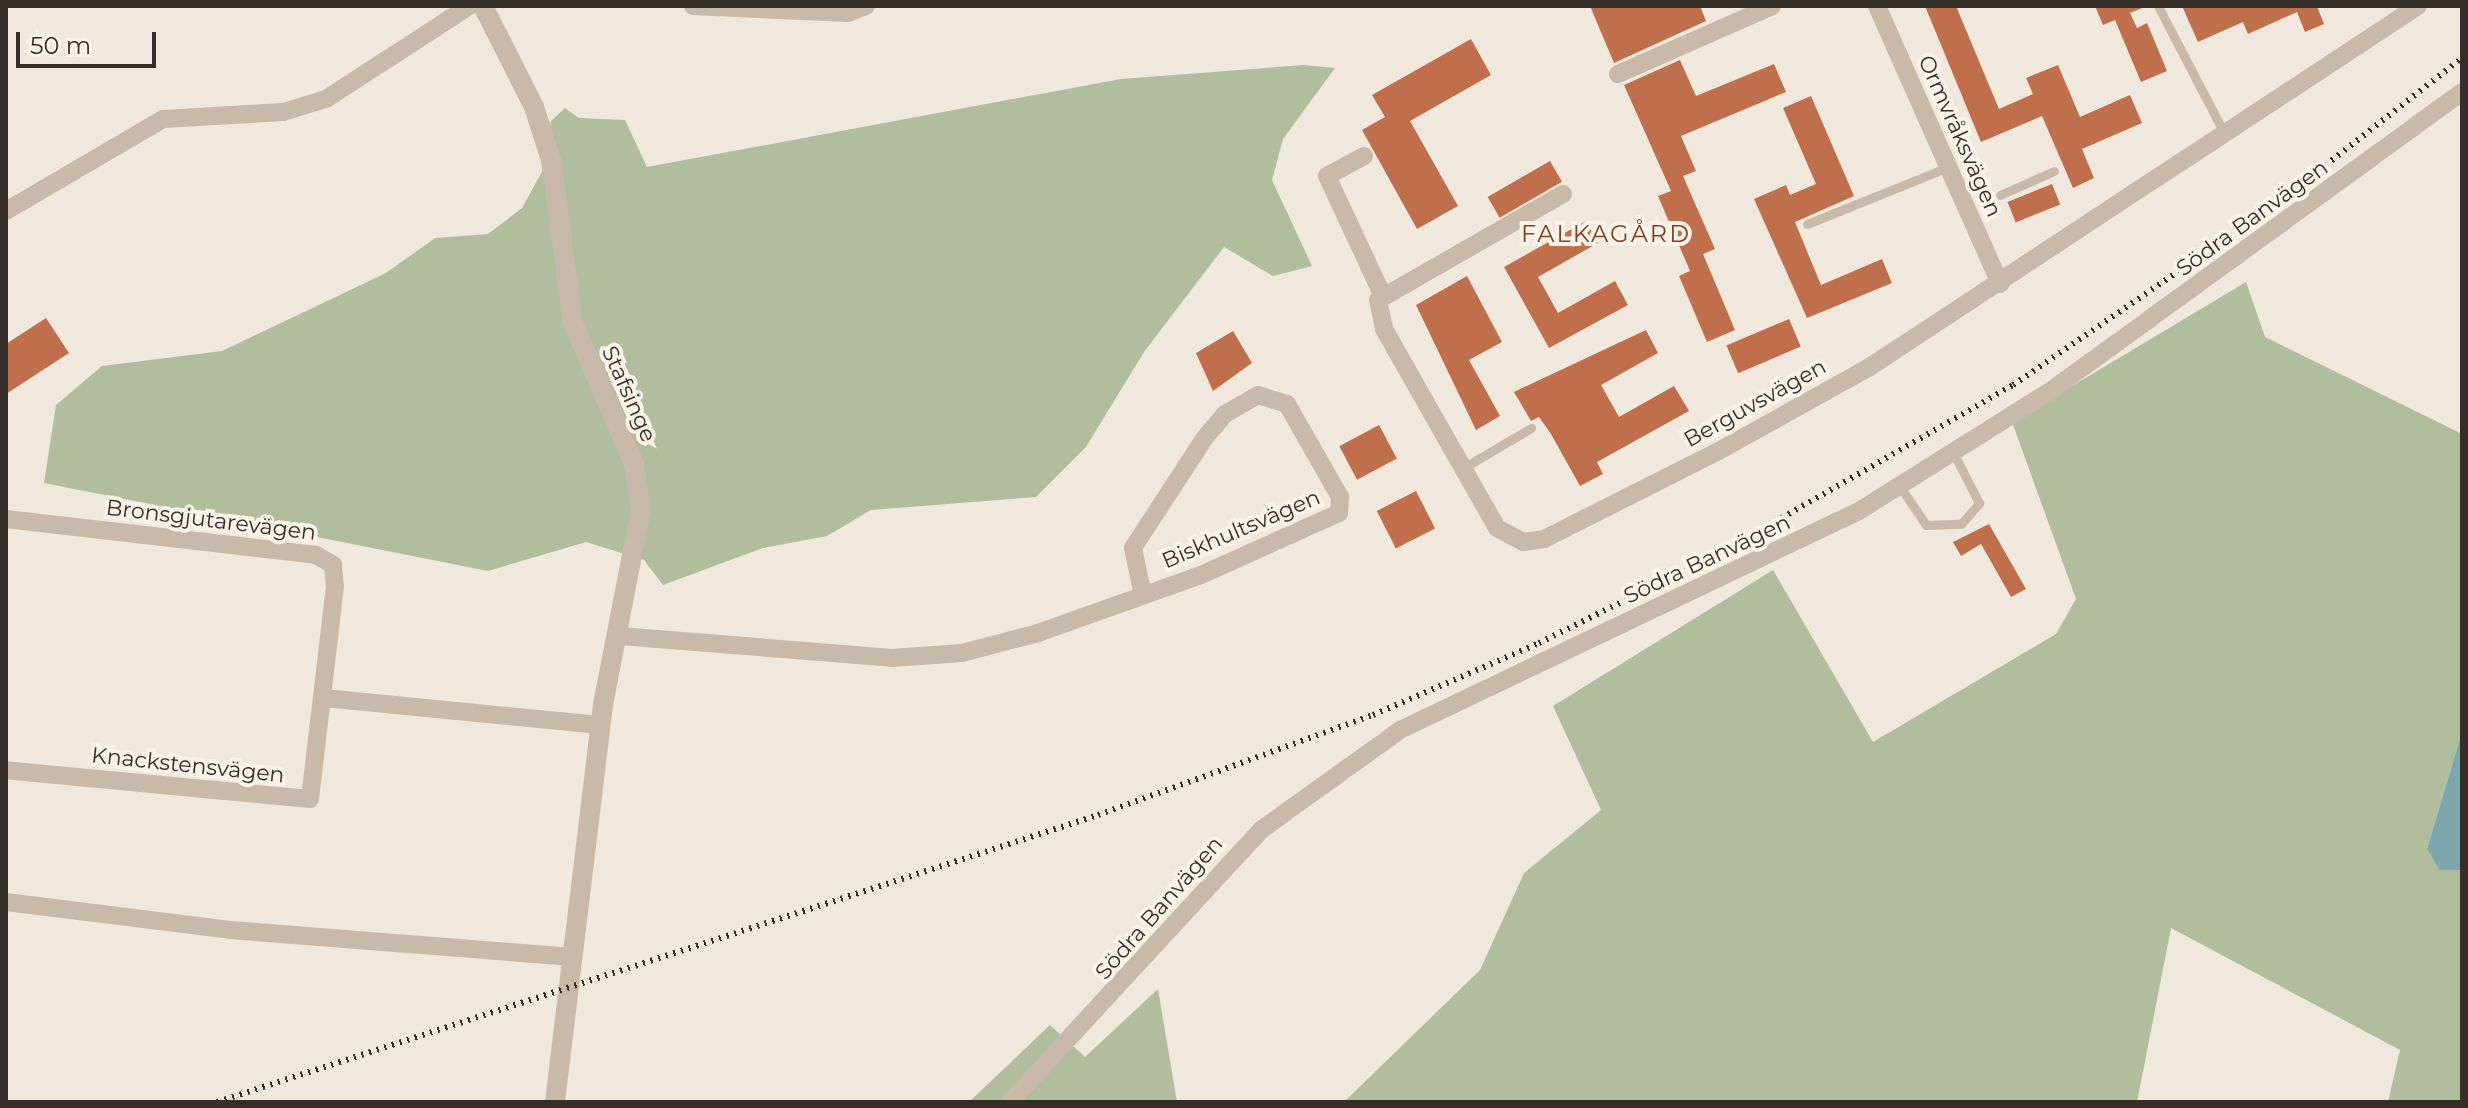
<!DOCTYPE html>
<html>
<head>
<meta charset="utf-8">
<style>
	body { margin:0 }
	#map { position:relative; width:2468px; height:1108px; overflow:hidden; background:#f0e8dc; font-family:Montserrat,sans-serif }
	div>[style] { position:absolute }
	[style*='--x'] { left:calc(var(--x)*1px); top:calc(var(--y)*1px); width:calc(var(--w)*1px); rotate:calc(var(--a)*1deg) }
	.green>* { inset:0; background:#b1be9d }
	.water>* { inset:0; background:#7da7ac }
	.building>* { inset:0; background:#bf6f4c; transform-origin:0 0 }
	.service>* { height:9px; margin:-4.5px; padding:0 4.5px; transform-origin:4.5px; border-radius:4.5px; background:#c8b9a9 }
	.minor>* { height:18px; margin:-9px; padding:0 9px; transform-origin:9px; border-radius:9px; background:#c8b9a9 }
	.tertiary>* { height:20px; margin:-10px; padding:0 10px; transform-origin:10px; border-radius:10px; background:#c8b9a9 }
	.rail>* { height:6px; margin-top:-3px; transform-origin:0; background:repeating-linear-gradient(90deg,#352d28 0 2px,transparent 0 8px) }
	span { translate:-50% -50%; white-space:nowrap; text-align:center; line-height:1.15; -webkit-text-stroke:8px #f8f2e8; paint-order:stroke }
	.street-label { font-size:22px; color:#352d28 }
	.neighbourhood-label { font-size:24px; color:#7f4126; letter-spacing:2px }
	.frame { position:absolute; inset:0; border:8px solid #352d28; pointer-events:none }
	.scale { position:absolute; left:16px; top:32px; width:140px; height:36px; box-sizing:border-box; border:4px solid #352d28; border-top:0; padding-left:10px; font-size:24px; line-height:28px; white-space:nowrap; color:#352d28; -webkit-text-stroke:6px #f8f2e8; paint-order:stroke }
</style>
</head>
<body>
<div id="map">
	<div class="green">
		<i style="clip-path:polygon(1303px 65px,1335px 68px,1283px 139px,1272px 180px,1312px 266px,1273px 276px,1224px 247px,1144px 352px,1086px 447px,1036px 497px,871px 510px,827px 536px,763px 548px,663px 585px,644px 560px,586px 542px,488px 571px,44px 483px,56px 405px,102px 366px,222px 351px,386px 273px,435px 238px,488px 234px,522px 208px,543px 170px,551px 121px,565px 108px,579px 118px,625px 120px,647px 167px,1121px 79px)"></i>
		<i style="clip-path:polygon(2246px 282px,2265px 337px,2462px 434px,2462px 732px,2427px 849px,2439px 870px,2462px 870px,2462px 1102px,2388px 1102px,2400px 1050px,2171px 928px,2137px 1102px,1344px 1102px,1480px 970px,1524px 873px,1601px 810px,1553px 706px,1773px 570px,1873px 742px,2056px 634px,2076px 599px,2012px 422px)"></i>
		<i style="clip-path:polygon(1158px 989px,1177px 1102px,969px 1102px,1050px 1025px,1085px 1057px)"></i>
	</div>
	<div class="water">
		<i style="clip-path:polygon(2462px 732px,2462px 870px,2439px 870px,2427px 849px)"></i>
	</div>
	<div class="building">
		<i style="clip-path:polygon(1590px 6px,1700px 6px,1706px 21px,1614px 63px)"></i>
		<i style="clip-path:polygon(1925px 6px,1956px 6px,1999px 109px,2033px 94px,2026px 78px,2058px 65px,2080px 117px,2130px 95px,2142px 123px,2082px 149px,2094px 178px,2073px 188px,2042px 116px,1981px 142px)"></i>
		<i style="clip-path:polygon(2095px 6px,2147px 6px,2130px 13px,2137px 28px,2147px 23px,2167px 71px,2141px 82px,2115px 20px,2103px 25px)"></i>
		<i style="clip-path:polygon(2182px 6px,2317px 6px,2324px 24px,2305px 32px,2297px 12px,2248px 34px,2243px 22px,2198px 42px)"></i>
		<i style="clip-path:polygon(1471px 39px,1491px 75px,1410px 121px,1458px 206px,1417px 229px,1362px 130px,1385px 117px,1372px 95px)"></i>
		<i style="clip-path:polygon(1680px 60px,1696px 96px,1774px 64px,1786px 92px,1681px 136px,1696px 171px,1683px 176px,1715px 249px,1703px 254px,1735px 330px,1707px 342px,1679px 276px,1690px 271px,1658px 196px,1671px 191px,1624px 85px)"></i>
		<i style="clip-path:polygon(1811px 96px,1854px 196px,1795px 222px,1821px 285px,1882px 259px,1892px 283px,1807px 318px,1754px 199px,1786px 185px,1790px 195px,1816px 184px,1783px 108px)"></i>
		<i style="left:1550px;top:161px;width:24px;height:72px;rotate:60deg"></i>
		<i style="left:2052px;top:184px;width:22px;height:48px;rotate:68deg"></i>
		<i style="clip-path:polygon(1586px 221px,1598px 243px,1538px 277px,1558px 313px,1615px 281px,1628px 305px,1549px 348px,1504px 267px)"></i>
		<i style="clip-path:polygon(1467px 276px,1502px 342px,1469px 360px,1500px 416px,1476px 430px,1416px 305px)"></i>
		<i style="clip-path:polygon(46px 318px,69px 353px,6px 394px,6px 344px)"></i>
		<i style="left:1789px;top:319px;width:30px;height:68px;rotate:67deg"></i>
		<i style="clip-path:polygon(1646px 330px,1658px 353px,1601px 385px,1619px 417px,1674px 386px,1689px 411px,1597px 462px,1603px 474px,1580px 486px,1551px 434px,1539px 417px,1531px 421px,1514px 392px)"></i>
		<i style="clip-path:polygon(1233px 331px,1252px 363px,1213px 391px,1196px 353px)"></i>
		<i style="left:1379px;top:425px;width:38px;height:45px;rotate:62deg"></i>
		<i style="left:1416px;top:491px;width:42px;height:44px;rotate:63deg"></i>
		<i style="clip-path:polygon(1989px 524px,2026px 589px,2011px 597px,1981px 544px,1961px 556px,1953px 542px)"></i>
	</div>
	<div class="service">
		<i style="--x:2158;--y:6;--w:143;--a:62.5"></i>
		<i style="--x:2000;--y:195;--w:59;--a:-24"></i>
		<i style="--x:1807;--y:224;--w:152;--a:-22"></i>
		<i style="--x:1463;--y:468;--w:79;--a:-30.5"></i>
		<i style="--x:1899;--y:485;--w:48;--a:56"></i>
		<i style="--x:1926;--y:525;--w:35;--a:-2"></i>
		<i style="--x:1961;--y:524;--w:28;--a:-49"></i>
		<i style="--x:1979;--y:503;--w:57;--a:-117"></i>
	</div>
	<div class="minor">
		<i style="--x:693;--y:6;--w:155;--a:2.6"></i>
		<i style="--x:848;--y:13;--w:19;--a:-21"></i>
		<i style="--x:1877;--y:6;--w:304;--a:66.1"></i>
		<i style="--x:1618;--y:74;--w:168;--a:-23.8"></i>
		<i style="--x:1364;--y:156;--w:42;--a:151.6"></i>
		<i style="--x:1327;--y:176;--w:132;--a:65"></i>
		<i style="--x:1563;--y:194;--w:213;--a:150.2"></i>
		<i style="--x:1378;--y:300;--w:30;--a:78"></i>
		<i style="--x:1384;--y:329;--w:229;--a:60.4"></i>
		<i style="--x:1497;--y:528;--w:30;--a:28"></i>
		<i style="--x:1523;--y:542;--w:21;--a:-8"></i>
		<i style="--x:1544;--y:539;--w:194;--a:-26.7"></i>
		<i style="--x:1717;--y:452;--w:173;--a:-29.1"></i>
		<i style="--x:1868;--y:368;--w:658;--a:-33.35"></i>
		<i style="--x:6;--y:211;--w:182;--a:-30.4"></i>
		<i style="--x:163;--y:119;--w:120;--a:-3.3"></i>
		<i style="--x:283;--y:112;--w:45;--a:-16.8"></i>
		<i style="--x:326;--y:99;--w:171;--a:-33"></i>
		<i style="--x:6;--y:519;--w:312;--a:6.6"></i>
		<i style="--x:316;--y:555;--w:20;--a:30"></i>
		<i style="--x:333;--y:565;--w:21;--a:85"></i>
		<i style="--x:335;--y:586;--w:214;--a:96.7"></i>
		<i style="--x:310;--y:799;--w:305;--a:-174.6"></i>
		<i style="--x:620;--y:636;--w:273;--a:4.6"></i>
		<i style="--x:892;--y:658;--w:70;--a:-4.1"></i>
		<i style="--x:962;--y:653;--w:79;--a:-14.7"></i>
		<i style="--x:1038;--y:633;--w:173;--a:-19.6"></i>
		<i style="--x:1201;--y:575;--w:151;--a:-24.2"></i>
		<i style="--x:1339;--y:513;--w:16;--a:-86"></i>
		<i style="--x:1340;--y:497;--w:107;--a:-119.7"></i>
		<i style="--x:1287;--y:404;--w:30;--a:-163"></i>
		<i style="--x:1258;--y:395;--w:39;--a:150"></i>
		<i style="--x:1224;--y:415;--w:31;--a:130"></i>
		<i style="--x:1204;--y:439;--w:130;--a:123.1"></i>
		<i style="--x:1133;--y:548;--w:48;--a:78"></i>
		<i style="--x:324;--y:698;--w:277;--a:5.6"></i>
		<i style="--x:6;--y:902;--w:226;--a:7.1"></i>
		<i style="--x:230;--y:930;--w:343;--a:4.5"></i>
		<i style="--x:1010;--y:1102;--w:370;--a:-47.3"></i>
		<i style="--x:1261;--y:830;--w:171;--a:-35.7"></i>
		<i style="--x:1400;--y:730;--w:509;--a:-25.51"></i>
		<i style="--x:1859;--y:511;--w:224;--a:-32.1"></i>
		<i style="--x:2049;--y:392;--w:510;--a:-35.99"></i>
	</div>
	<div class="tertiary">
		<i style="--x:483;--y:6;--w:113;--a:63.2"></i>
		<i style="--x:534;--y:107;--w:56;--a:72.2"></i>
		<i style="--x:551;--y:160;--w:164;--a:82.3"></i>
		<i style="--x:573;--y:323;--w:154;--a:66.6"></i>
		<i style="--x:634;--y:464;--w:46;--a:81.2"></i>
		<i style="--x:641;--y:509;--w:200;--a:101"></i>
		<i style="--x:603;--y:705;--w:400;--a:96.9"></i>
	</div>
	<div class="rail">
		<i style="--x:217;--y:1102;--w:927;--a:-18.04"></i>
		<i style="--x:1098;--y:815;--w:293;--a:-20"></i>
		<i style="--x:1373;--y:715;--w:181;--a:-23.4"></i>
		<i style="--x:1539;--y:643;--w:209;--a:-26.4"></i>
		<i style="--x:1726;--y:550;--w:331;--a:-29.9"></i>
		<i style="--x:2013;--y:385;--w:318;--a:-34.5"></i>
		<i style="--x:2275;--y:205;--w:238;--a:-38.2"></i>
	</div>
	<div class="street-label">
		<span style="left:1960px;top:136px;rotate:66deg">Ormvråksvägen</span>
		<span style="left:2252px;top:218px;rotate:-36deg">Södra Banvägen</span>
		<span style="left:629px;top:394px;rotate:66deg">Stafsinge</span>
		<span style="left:1755px;top:403px;rotate:-29deg">Berguvsvägen</span>
		<span style="left:211px;top:520px;rotate:7deg">Bronsgjutarevägen</span>
		<span style="left:1241px;top:529px;rotate:-23deg">Biskhultsvägen</span>
		<span style="left:1707px;top:559px;rotate:-25deg">Södra Banvägen</span>
		<span style="left:188px;top:765px;rotate:6deg">Knackstensvägen</span>
		<span style="left:1159px;top:908px;rotate:-49deg">Södra Banvägen</span>
	</div>
	<div class="neighbourhood-label">
		<span style="left:1606px;top:234px">FALKAGÅRD</span>
	</div>
	<div class="frame"></div>
	<div class="scale">50 m</div>
</div>
</body>
</html>
